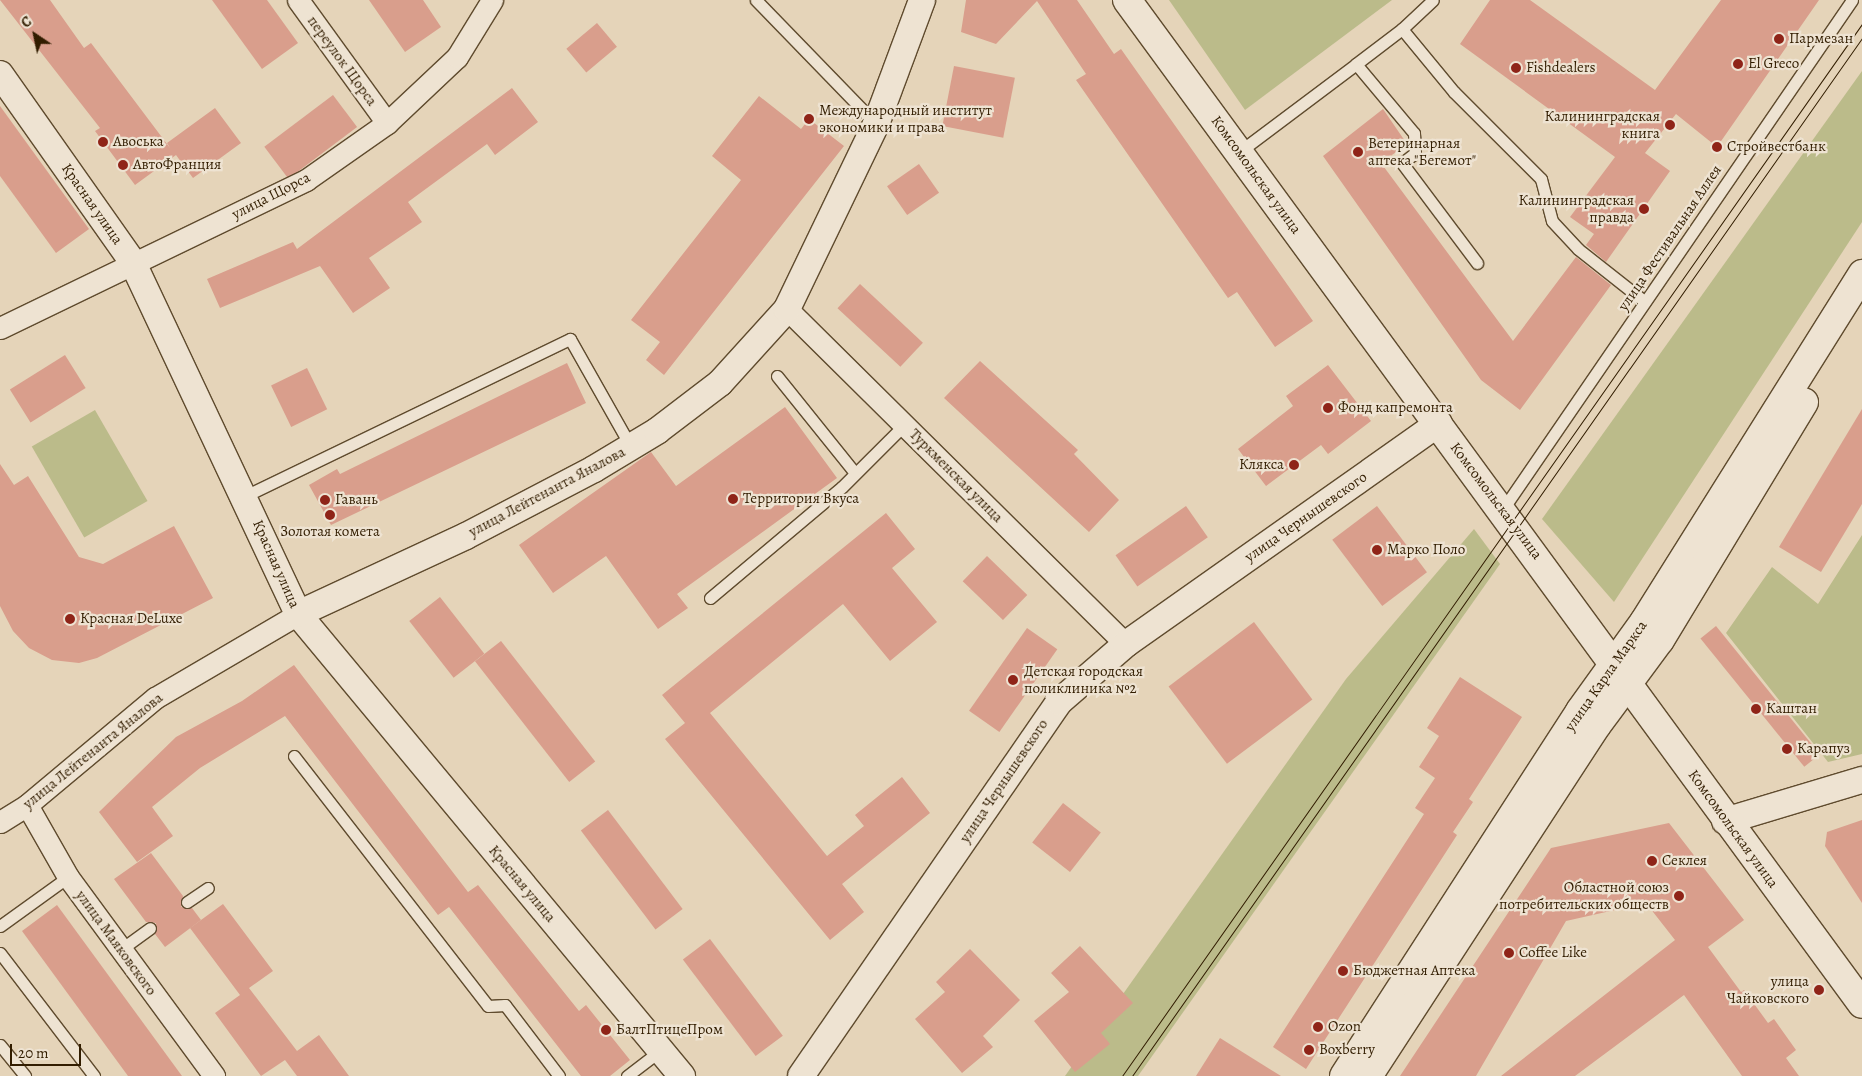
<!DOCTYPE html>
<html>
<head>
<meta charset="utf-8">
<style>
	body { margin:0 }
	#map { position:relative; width:1862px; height:1076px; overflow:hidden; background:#e5d4b9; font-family:Alegreya,serif }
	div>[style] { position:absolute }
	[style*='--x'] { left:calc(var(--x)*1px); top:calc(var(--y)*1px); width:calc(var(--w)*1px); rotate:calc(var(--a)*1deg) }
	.green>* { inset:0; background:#bbbb8a; transform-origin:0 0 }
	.building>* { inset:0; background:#d99e8c; transform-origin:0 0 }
	.roads { filter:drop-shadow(1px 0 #5f4b2e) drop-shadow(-1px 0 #5f4b2e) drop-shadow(0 1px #5f4b2e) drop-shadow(0 -1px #5f4b2e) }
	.service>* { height:11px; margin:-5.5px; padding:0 5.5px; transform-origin:5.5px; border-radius:5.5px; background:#eee3d2 }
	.minor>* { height:21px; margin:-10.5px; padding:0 10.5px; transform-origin:10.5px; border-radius:10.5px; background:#eee3d2 }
	.tertiary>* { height:26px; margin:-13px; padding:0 13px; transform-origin:13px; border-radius:13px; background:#eee3d2 }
	.secondary>* { height:28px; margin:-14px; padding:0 14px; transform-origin:14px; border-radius:14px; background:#eee3d2 }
	.tram>* { height:1px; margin:-0.5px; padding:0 0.5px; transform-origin:0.5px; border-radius:0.5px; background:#321d00 }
	.dots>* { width:14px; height:14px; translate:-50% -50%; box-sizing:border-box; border:2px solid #eee3d2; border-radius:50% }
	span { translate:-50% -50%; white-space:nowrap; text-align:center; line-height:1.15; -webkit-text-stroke:4.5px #eee3d2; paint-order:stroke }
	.poi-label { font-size:15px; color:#321d00 }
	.left { translate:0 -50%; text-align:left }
	.right { translate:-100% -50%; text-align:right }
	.street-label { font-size:15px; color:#321d00 }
	.north { position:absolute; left:10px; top:10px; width:50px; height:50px; -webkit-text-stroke:4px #eee3d2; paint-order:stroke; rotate:326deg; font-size:14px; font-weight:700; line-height:20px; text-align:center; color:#321d00 }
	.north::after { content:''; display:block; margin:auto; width:18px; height:22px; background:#321d00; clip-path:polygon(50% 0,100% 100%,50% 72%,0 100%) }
	.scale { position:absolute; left:10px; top:1044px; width:71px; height:22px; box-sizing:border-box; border:2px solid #321d00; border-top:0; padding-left:6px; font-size:15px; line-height:18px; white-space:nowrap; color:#321d00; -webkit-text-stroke:4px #eee3d2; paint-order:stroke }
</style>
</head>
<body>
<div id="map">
	<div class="green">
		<i style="clip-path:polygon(1169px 0,1392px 0,1245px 110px)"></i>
		<i style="clip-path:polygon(1862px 71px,1862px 222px,1614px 602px,1542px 519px)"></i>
		<i style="left:95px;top:410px;width:105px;height:73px;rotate:60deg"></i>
		<i style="clip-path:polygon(1474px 529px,1500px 564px,1138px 1076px,1065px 1076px,1346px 679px)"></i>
		<i style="clip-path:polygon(1862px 535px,1862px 754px,1828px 762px,1726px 633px,1772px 567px,1818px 604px)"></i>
	</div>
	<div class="building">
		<i style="clip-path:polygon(0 0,50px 0,84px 48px,91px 43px,170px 148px,167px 143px,215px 108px,241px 143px,193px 178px,176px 155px,135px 185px,95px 131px,100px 128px)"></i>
		<i style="clip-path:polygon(212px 0,267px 0,298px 43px,262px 69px)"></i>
		<i style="clip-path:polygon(369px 0,423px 0,441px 27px,405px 52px)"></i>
		<i style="clip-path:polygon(966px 0,1077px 0,1114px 54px,1121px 49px,1313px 321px,1275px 347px,1237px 292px,1228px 298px,1076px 80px,1086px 74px,1037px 1px,996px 44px,961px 32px)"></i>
		<i style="clip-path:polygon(1490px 0,1530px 0,1655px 90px,1721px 0,1819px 0,1717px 147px,1676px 114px,1645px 153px,1670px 171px,1606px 262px,1586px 245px,1594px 234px,1570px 217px,1615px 157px,1460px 44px)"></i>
		<i style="left:597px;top:23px;width:31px;height:40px;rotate:50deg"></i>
		<i style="left:954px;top:66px;width:62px;height:61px;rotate:11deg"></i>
		<i style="clip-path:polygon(512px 88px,538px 122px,495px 155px,487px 144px,408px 202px,422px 222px,369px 258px,390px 288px,353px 313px,320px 266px,220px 308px,207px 279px,293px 242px,297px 249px)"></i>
		<i style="left:333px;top:95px;width:40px;height:86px;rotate:53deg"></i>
		<i style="clip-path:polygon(759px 96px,801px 129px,809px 119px,844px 146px,664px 375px,646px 360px,660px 342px,631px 320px,741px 180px,712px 156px)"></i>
		<i style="clip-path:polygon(0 106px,89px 229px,56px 253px,0 176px)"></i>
		<i style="clip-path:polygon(1383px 109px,1407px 144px,1381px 163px,1513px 341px,1576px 257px,1611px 285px,1520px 410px,1481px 380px,1323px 156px)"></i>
		<i style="left:919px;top:164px;width:35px;height:39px;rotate:55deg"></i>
		<i style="left:860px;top:284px;width:86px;height:33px;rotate:43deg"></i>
		<i style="left:65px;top:355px;width:39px;height:65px;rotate:58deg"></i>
		<i style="clip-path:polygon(980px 361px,1078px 450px,1074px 454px,1119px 500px,1089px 532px,944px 398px)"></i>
		<i style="clip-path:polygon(567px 363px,586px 403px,331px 525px,309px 485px,337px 469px,340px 474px)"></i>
		<i style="clip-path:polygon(1328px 365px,1371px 421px,1328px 454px,1321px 445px,1266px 486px,1238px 449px,1293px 406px,1286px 396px)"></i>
		<i style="left:307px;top:368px;width:46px;height:40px;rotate:64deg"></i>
		<i style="clip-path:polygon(785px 407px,837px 478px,677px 594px,688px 608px,658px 629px,606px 556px,553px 593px,519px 545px,651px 452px,676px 486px)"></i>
		<i style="clip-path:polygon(1862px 409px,1862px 504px,1821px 572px,1779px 547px)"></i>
		<i style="clip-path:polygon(0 464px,14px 485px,28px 476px,79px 557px,103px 564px,174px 526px,213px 598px,97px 658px,79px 663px,52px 660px,29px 648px,13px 631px,0 606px)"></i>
		<i style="left:1186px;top:506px;width:38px;height:86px;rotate:55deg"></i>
		<i style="left:1377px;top:506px;width:83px;height:56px;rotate:53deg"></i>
		<i style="clip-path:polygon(886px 513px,915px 549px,892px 568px,937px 622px,890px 661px,843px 604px,710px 713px,827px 856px,864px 826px,855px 815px,902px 777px,930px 813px,842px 884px,864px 912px,830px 940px,665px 739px,685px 723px,662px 695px)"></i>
		<i style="left:987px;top:556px;width:56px;height:35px;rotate:44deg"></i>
		<i style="left:440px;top:597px;width:72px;height:39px;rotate:52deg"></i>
		<i style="left:1254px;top:622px;width:97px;height:107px;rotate:53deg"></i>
		<i style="left:1716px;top:626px;width:165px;height:20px;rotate:51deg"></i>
		<i style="left:1027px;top:628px;width:37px;height:101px;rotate:35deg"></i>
		<i style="left:501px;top:641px;width:153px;height:33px;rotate:52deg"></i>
		<i style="clip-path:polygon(294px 665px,468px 892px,478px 885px,579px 1011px,586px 1005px,630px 1060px,610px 1076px,581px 1076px,449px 907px,438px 915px,285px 716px,200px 768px,152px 807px,173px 836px,137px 862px,99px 812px,176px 737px,242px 701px)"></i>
		<i style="clip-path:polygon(1460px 677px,1522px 717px,1469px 799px,1473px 802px,1453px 832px,1457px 835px,1306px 1069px,1273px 1047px,1424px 814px,1415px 808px,1435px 778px,1419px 767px,1439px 736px,1427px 728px)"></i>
		<i style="left:1063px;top:803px;width:48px;height:50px;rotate:38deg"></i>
		<i style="left:608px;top:810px;width:124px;height:34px;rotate:53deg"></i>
		<i style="clip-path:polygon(1862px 820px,1862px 903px,1825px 846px,1827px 832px)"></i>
		<i style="clip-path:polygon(1669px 823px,1744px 920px,1708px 947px,1741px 992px,1744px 990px,1768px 1023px,1774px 1019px,1796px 1050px,1786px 1058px,1799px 1076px,1742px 1076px,1684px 995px,1575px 1076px,1501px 1076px,1675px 940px,1646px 903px,1566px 921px,1476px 1076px,1400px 1076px,1551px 848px)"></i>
		<i style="clip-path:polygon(151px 853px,183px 896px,181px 907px,192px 908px,201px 920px,165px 947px,155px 934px,156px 923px,146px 922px,114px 879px)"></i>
		<i style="clip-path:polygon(223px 904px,273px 971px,249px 988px,297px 1051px,319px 1035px,349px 1076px,297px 1076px,285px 1060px,261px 1076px,215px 1013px,240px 995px,190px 928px)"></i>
		<i style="clip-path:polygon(57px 905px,182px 1076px,128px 1076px,22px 931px)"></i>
		<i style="left:710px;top:939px;width:121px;height:34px;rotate:53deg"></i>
		<i style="clip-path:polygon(1080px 946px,1133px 1003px,1101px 1033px,1110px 1044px,1075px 1072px,1034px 1021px,1069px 992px,1051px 973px)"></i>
		<i style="clip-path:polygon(970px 949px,1020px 1000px,983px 1036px,993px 1047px,962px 1073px,915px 1019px,945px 992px,936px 982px)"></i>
		<i style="clip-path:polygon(1220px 1038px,1281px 1076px,1196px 1076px)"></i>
	</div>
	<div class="roads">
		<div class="service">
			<i style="--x:756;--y:0;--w:173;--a:45.9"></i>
			<i style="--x:1402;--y:29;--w:82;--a:50.5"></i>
			<i style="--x:1454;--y:92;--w:123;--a:45"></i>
			<i style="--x:1541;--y:179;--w:43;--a:75.3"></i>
			<i style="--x:1552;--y:221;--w:38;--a:47"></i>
			<i style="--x:1578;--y:249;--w:85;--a:38.3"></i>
			<i style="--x:1356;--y:64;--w:58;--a:-37.3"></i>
			<i style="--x:1402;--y:29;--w:42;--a:-43.1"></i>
			<i style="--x:1239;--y:152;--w:146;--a:-36.9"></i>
			<i style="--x:1356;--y:64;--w:90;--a:50"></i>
			<i style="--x:1414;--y:133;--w:20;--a:87"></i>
			<i style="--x:1415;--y:153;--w:16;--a:142"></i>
			<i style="--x:1402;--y:163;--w:125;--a:53.1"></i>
			<i style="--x:777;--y:376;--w:124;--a:51.2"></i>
			<i style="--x:245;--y:496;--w:361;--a:-25.8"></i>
			<i style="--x:570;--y:339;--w:124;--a:60.5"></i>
			<i style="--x:1503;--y:509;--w:617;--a:-55.56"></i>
			<i style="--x:710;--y:598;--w:172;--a:-40.1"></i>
			<i style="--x:842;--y:487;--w:88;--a:-45"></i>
			<i style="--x:294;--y:756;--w:316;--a:52.2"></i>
			<i style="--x:488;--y:1006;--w:17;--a:-3"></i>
			<i style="--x:505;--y:1005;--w:89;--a:52.7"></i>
			<i style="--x:187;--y:902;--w:25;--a:-34"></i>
			<i style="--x:0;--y:926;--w:84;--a:-35.8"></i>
			<i style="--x:120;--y:950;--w:37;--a:-36"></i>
			<i style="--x:0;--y:953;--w:155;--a:52.6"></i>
			<i style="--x:0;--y:1045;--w:40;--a:51"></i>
			<i style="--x:627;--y:1076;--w:43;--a:-37.4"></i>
		</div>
		<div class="minor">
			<i style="--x:298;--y:0;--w:152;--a:54.1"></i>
			<i style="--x:787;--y:309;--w:477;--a:44.7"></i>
			<i style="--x:0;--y:328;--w:340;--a:-25.8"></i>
			<i style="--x:306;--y:180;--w:99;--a:-35.1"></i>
			<i style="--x:387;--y:123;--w:96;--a:-43.3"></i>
			<i style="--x:457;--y:57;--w:67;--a:-58.4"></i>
			<i style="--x:27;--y:805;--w:83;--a:60.3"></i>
			<i style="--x:68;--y:877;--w:247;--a:53.7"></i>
			<i style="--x:0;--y:822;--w:32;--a:-32"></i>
			<i style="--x:27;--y:805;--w:167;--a:-39.9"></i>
			<i style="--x:155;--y:698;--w:166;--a:-30.4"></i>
		</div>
		<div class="tertiary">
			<i style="--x:0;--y:74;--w:229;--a:54.8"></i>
			<i style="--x:132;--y:261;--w:390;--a:64.8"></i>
			<i style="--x:298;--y:614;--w:601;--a:50.27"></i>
			<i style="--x:298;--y:614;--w:185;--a:-24.9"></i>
			<i style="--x:466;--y:536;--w:144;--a:-27.6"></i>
			<i style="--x:594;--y:469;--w:74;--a:-31.1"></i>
			<i style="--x:657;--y:431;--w:79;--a:-37.3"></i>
			<i style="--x:720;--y:383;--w:100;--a:-47.8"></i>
			<i style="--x:787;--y:309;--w:205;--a:-64.3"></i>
			<i style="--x:876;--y:124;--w:132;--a:-69.6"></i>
			<i style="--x:1725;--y:821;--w:143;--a:-16.7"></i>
			<i style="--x:801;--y:1076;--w:454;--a:-55.4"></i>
			<i style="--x:1059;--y:702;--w:89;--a:-40.9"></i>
			<i style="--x:1126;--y:644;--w:383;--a:-35.2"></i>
		</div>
		<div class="secondary">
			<i style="--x:1127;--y:0;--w:1244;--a:53.79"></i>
			<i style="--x:1344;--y:1076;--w:435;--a:-57.1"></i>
			<i style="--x:1580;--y:711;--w:110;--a:-54.3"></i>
			<i style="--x:1644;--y:622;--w:411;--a:-57.9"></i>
			<i style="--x:1368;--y:1076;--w:419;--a:-56.9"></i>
			<i style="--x:1597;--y:725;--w:106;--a:-53.5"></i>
			<i style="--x:1660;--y:640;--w:278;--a:-58.8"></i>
		</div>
	</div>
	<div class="tram">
		<i style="--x:1122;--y:1076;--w:1286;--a:-54.88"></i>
		<i style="--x:1132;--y:1076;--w:1269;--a:-54.88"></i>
	</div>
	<div class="dots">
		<i style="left:1779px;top:39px;background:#8f2418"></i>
		<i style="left:1738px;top:64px;background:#8f2418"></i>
		<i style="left:1516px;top:68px;background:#8f2418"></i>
		<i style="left:809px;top:119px;background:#8f2418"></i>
		<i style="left:1670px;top:125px;background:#8f2418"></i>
		<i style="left:103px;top:142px;background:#8f2418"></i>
		<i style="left:1717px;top:147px;background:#8f2418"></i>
		<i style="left:1358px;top:152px;background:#8f2418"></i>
		<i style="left:123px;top:165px;background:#8f2418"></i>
		<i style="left:1644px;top:209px;background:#8f2418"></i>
		<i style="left:1328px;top:408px;background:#8f2418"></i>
		<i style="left:1294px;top:465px;background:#8f2418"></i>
		<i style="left:733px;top:499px;background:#8f2418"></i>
		<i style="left:325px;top:500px;background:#8f2418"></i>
		<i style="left:330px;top:515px;background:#8f2418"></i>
		<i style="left:1377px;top:550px;background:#8f2418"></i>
		<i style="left:70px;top:619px;background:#8f2418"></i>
		<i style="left:1013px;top:680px;background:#8f2418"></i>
		<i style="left:1756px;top:709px;background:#8f2418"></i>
		<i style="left:1787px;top:749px;background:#8f2418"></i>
		<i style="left:1652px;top:861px;background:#8f2418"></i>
		<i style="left:1679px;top:896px;background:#8f2418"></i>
		<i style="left:1509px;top:953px;background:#8f2418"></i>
		<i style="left:1343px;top:971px;background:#8f2418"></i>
		<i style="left:1819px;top:990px;background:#8f2418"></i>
		<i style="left:1318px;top:1027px;background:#8f2418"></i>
		<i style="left:606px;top:1030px;background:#8f2418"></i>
		<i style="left:1309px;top:1050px;background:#8f2418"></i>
	</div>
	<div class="poi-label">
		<span class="left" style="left:1789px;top:39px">Пармезан</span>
		<span class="left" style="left:1748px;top:64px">El Greco</span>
		<span class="left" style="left:1526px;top:68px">Fishdealers</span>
		<span class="left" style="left:819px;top:119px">Международный институт<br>экономики и права</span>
		<span class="right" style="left:1660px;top:125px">Калининградская<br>книга</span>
		<span class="left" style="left:113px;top:142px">Авоська</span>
		<span class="left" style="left:1368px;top:152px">Ветеринарная<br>аптека "Бегемот"</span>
		<span class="left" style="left:1727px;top:147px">Стройвестбанк</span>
		<span class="left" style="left:133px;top:165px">АвтоФранция</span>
		<span class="right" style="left:1634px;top:209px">Калининградская<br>правда</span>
		<span class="left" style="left:1338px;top:408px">Фонд капремонта</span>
		<span class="right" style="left:1284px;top:465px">Клякса</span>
		<span class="left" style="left:743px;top:499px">Территория Вкуса</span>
		<span class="left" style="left:335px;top:500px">Гавань</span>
		<span style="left:330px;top:532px">Золотая комета</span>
		<span class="left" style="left:1387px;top:550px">Марко Поло</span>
		<span class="left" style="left:80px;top:619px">Красная DeLuxe</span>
		<span class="left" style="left:1024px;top:680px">Детская городская<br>поликлиника №2</span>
		<span class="left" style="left:1766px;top:709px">Каштан</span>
		<span class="left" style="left:1797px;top:749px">Карапуз</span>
		<span class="left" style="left:1662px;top:861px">Секлея</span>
		<span class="right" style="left:1669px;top:896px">Областной союз<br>потребительских обществ</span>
		<span class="left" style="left:1519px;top:953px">Coffee Like</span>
		<span class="left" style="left:1353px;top:971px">Бюджетная Аптека</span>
		<span class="right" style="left:1809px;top:990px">улица<br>Чайковского</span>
		<span class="left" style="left:1328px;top:1027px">Ozon</span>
		<span class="left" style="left:616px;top:1030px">БалтПтицеПром</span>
		<span class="left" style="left:1319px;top:1050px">Boxberry</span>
	</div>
	<div class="street-label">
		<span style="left:342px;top:61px;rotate:54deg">переулок Щорса</span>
		<span style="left:1256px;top:175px;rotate:54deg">Комсомольская улица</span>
		<span style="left:271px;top:196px;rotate:-27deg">улица Щорса</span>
		<span style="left:92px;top:204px;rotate:55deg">Красная улица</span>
		<span style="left:1670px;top:238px;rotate:-56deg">улица Фестивальная Аллея</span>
		<span style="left:956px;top:476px;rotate:45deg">Туркменская улица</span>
		<span style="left:547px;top:492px;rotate:-28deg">улица Лейтенанта Яналова</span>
		<span style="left:1496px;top:501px;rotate:53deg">Комсомольская улица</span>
		<span style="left:1306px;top:517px;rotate:-35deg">улица Чернышевского</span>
		<span style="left:276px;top:564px;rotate:66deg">Красная улица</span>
		<span style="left:1606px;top:676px;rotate:-55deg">улица Карла Маркса</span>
		<span style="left:93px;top:751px;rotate:-39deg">улица Лейтенанта Яналова</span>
		<span style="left:1004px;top:781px;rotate:-56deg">улица Чернышевского</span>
		<span style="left:1733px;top:829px;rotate:54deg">Комсомольская улица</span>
		<span style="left:522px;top:884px;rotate:50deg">Красная улица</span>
		<span style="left:116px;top:943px;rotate:54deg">улица Маяковского</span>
	</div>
	<div class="north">С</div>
	<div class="scale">20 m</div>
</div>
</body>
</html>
